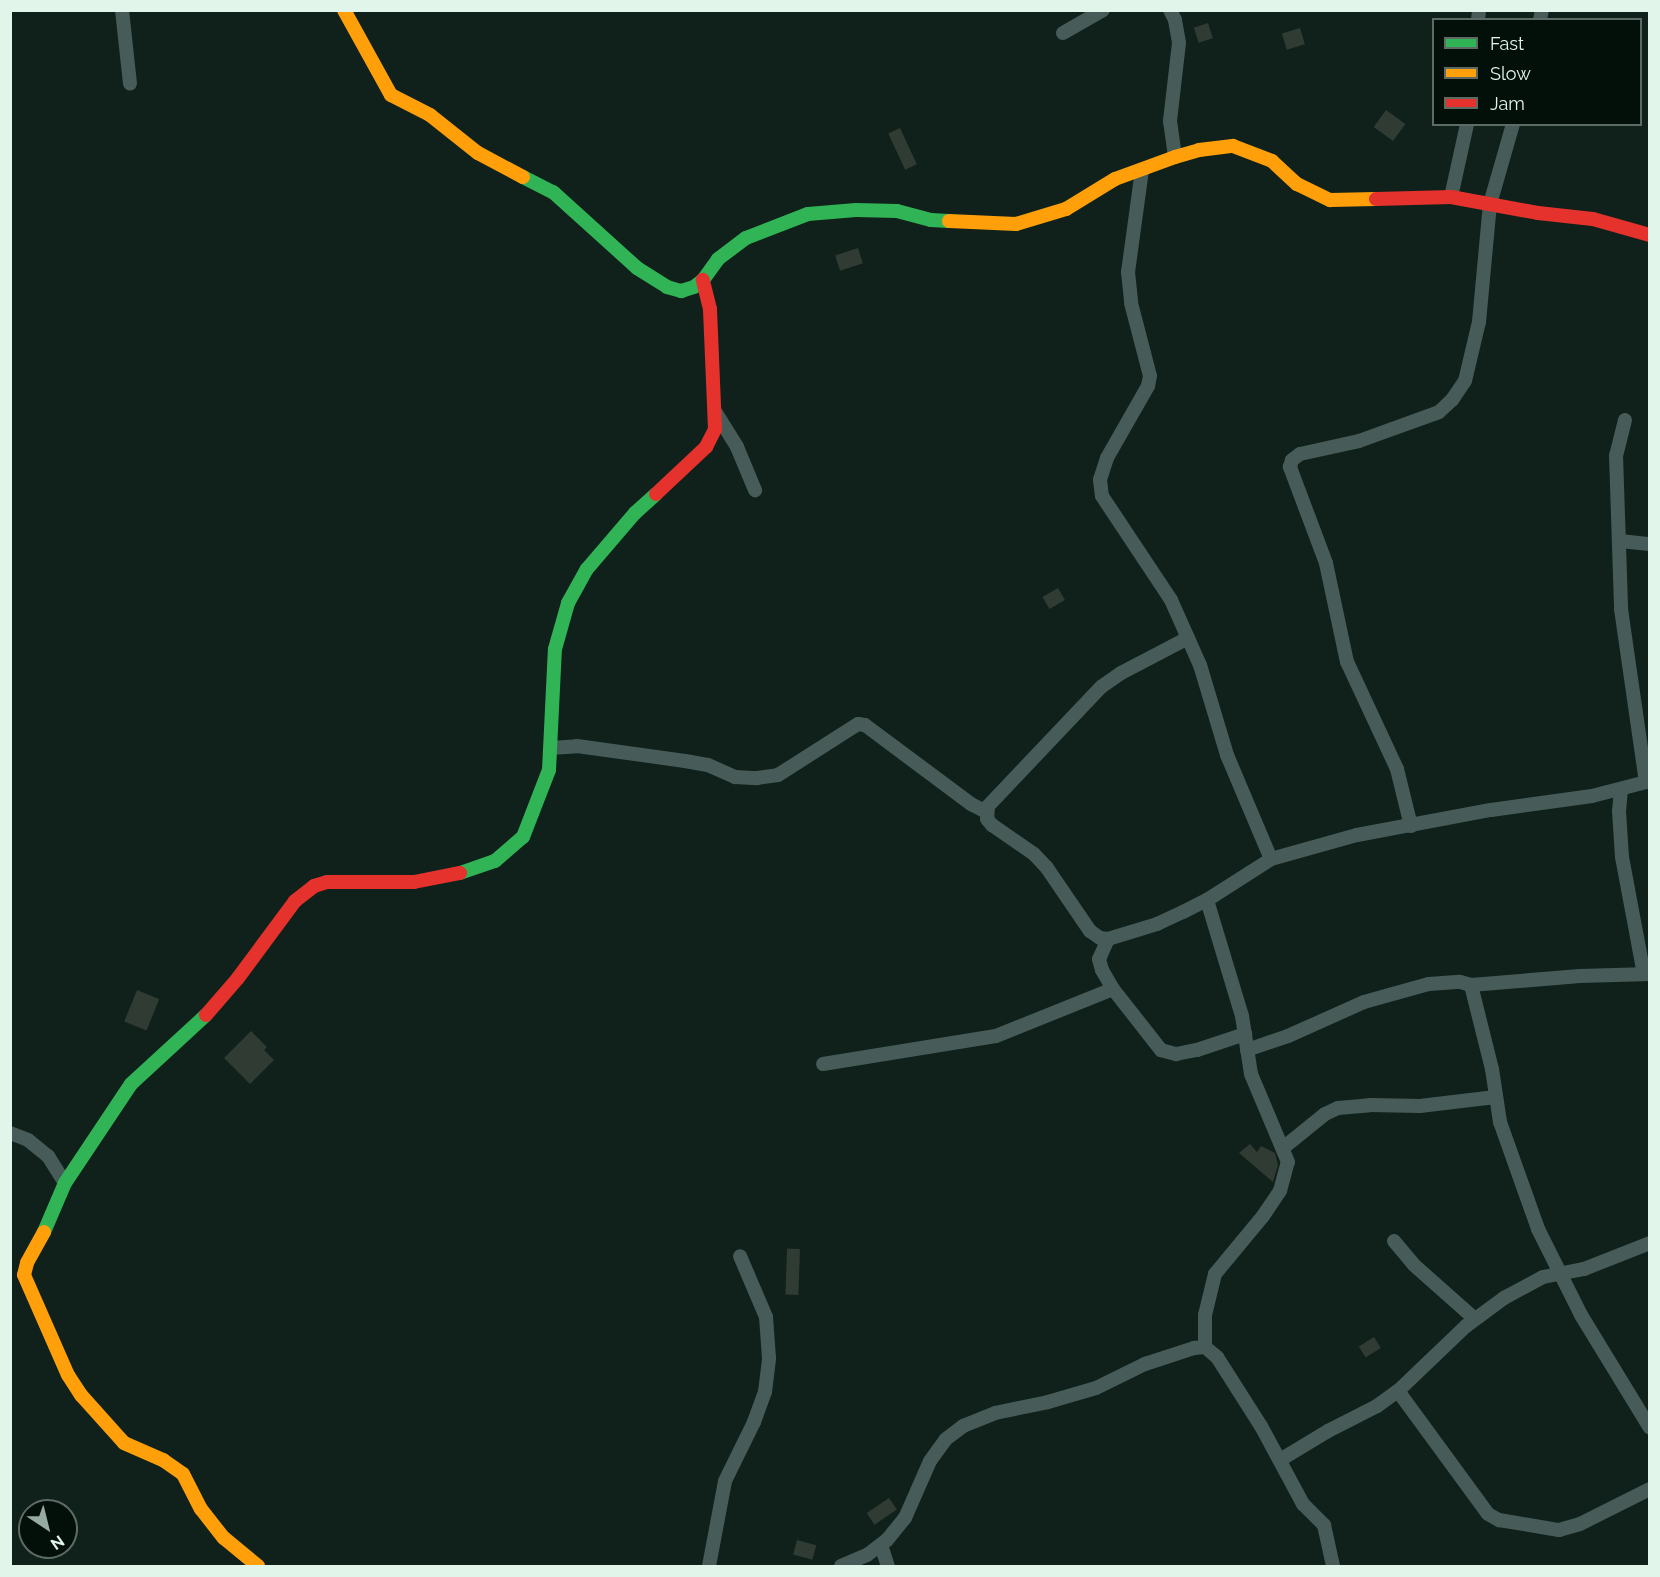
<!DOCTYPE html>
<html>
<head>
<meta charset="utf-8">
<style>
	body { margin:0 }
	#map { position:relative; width:1660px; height:1577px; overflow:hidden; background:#0f211a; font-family:Raleway,sans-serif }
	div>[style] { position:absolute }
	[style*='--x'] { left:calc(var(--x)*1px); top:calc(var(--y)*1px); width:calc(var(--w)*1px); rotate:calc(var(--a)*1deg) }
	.building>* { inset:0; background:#2f3b33; transform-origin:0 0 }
	.street>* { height:14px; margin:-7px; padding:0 7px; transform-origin:7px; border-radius:7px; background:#475c59 }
	.fast>* { height:14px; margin:-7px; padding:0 7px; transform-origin:7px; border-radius:7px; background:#30b455 }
	.slow>* { height:14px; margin:-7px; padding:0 7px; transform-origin:7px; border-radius:7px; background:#ff9f0a }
	.jam>* { height:14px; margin:-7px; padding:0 7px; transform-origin:7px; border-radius:7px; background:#e5322d }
	span { translate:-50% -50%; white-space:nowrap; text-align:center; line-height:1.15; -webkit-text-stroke:6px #030f09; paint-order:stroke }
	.frame { position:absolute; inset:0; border:12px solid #e2f5eb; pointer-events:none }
	.legend { position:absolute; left:1432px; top:18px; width:210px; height:108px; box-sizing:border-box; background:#030f09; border:2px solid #5c6b63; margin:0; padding:8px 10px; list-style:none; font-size:18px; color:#e2f5eb }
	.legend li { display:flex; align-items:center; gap:12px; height:30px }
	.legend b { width:30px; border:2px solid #5c6b63 }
	.north { position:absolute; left:18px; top:1499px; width:60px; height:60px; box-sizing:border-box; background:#030f09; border:2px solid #5c6b63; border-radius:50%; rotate:145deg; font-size:16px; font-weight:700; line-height:24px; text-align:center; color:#e2f5eb }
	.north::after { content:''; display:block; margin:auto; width:21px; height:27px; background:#98aba2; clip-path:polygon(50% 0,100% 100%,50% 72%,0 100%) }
</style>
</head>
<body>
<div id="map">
	<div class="building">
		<i style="left:1208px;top:23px;width:16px;height:15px;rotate:72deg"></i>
		<i style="left:1300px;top:28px;width:17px;height:19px;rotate:73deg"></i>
		<i style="left:1386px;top:110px;width:24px;height:21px;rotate:36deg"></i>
		<i style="left:900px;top:128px;width:40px;height:13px;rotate:65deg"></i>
		<i style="left:858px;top:248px;width:16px;height:24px;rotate:72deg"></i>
		<i style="left:1058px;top:588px;width:14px;height:18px;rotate:60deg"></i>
		<i style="left:137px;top:990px;width:24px;height:34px;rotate:22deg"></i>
		<i style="clip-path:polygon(251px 1031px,267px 1047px,264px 1050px,274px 1060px,250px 1084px,224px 1058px)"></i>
		<i style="clip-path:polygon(1250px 1144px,1257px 1152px,1261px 1146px,1275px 1153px,1278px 1165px,1273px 1182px,1239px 1153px)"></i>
		<i style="left:800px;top:1249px;width:46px;height:13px;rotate:92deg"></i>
		<i style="left:1374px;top:1337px;width:13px;height:18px;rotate:58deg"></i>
		<i style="left:889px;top:1498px;width:14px;height:27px;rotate:56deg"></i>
		<i style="left:797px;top:1540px;width:20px;height:15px;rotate:15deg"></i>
	</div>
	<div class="street">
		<i style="--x:122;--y:10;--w:74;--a:83.8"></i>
		<i style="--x:1170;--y:10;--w:11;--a:63"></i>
		<i style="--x:1175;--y:20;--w:23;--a:80"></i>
		<i style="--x:1179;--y:43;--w:79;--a:96.6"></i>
		<i style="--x:1170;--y:121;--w:36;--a:82"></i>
		<i style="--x:1478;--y:20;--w:10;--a:-84"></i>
		<i style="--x:1540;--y:20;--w:10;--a:-79"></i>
		<i style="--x:1063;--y:33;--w:46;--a:-29.9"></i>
		<i style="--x:1142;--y:170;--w:103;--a:97.8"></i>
		<i style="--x:1128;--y:272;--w:31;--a:84"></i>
		<i style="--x:1131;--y:303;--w:75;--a:75.4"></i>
		<i style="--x:1150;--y:376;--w:10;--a:101"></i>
		<i style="--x:1148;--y:386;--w:83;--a:119.7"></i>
		<i style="--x:1107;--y:458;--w:23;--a:108"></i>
		<i style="--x:1100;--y:480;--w:16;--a:83"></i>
		<i style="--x:1102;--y:496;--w:125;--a:56.4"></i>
		<i style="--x:1171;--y:600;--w:71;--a:66"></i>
		<i style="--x:1200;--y:665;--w:94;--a:73.3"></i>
		<i style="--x:1227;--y:755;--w:113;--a:67.1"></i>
		<i style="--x:1451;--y:197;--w:75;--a:-77.6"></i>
		<i style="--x:716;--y:413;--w:40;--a:58"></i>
		<i style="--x:737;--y:447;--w:47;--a:67.3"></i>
		<i style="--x:1625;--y:420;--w:36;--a:104"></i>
		<i style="--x:1616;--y:455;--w:154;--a:88.1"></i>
		<i style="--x:1621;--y:609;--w:175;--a:81.8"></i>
		<i style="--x:1620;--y:541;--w:30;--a:6"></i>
		<i style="--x:1188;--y:638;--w:76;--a:152.4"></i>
		<i style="--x:1121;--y:673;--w:24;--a:145"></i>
		<i style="--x:1101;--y:687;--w:164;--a:133.5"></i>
		<i style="--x:988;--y:806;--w:13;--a:94"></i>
		<i style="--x:987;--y:819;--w:8;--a:50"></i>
		<i style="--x:992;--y:825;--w:51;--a:34.6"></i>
		<i style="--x:1034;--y:854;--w:19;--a:47"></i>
		<i style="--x:1047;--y:868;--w:76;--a:55.7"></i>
		<i style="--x:1090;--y:931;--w:12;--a:35"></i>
		<i style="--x:1100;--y:938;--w:8;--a:7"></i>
		<i style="--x:1108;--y:939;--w:51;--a:-17"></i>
		<i style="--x:1157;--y:924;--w:29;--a:-25"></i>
		<i style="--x:1183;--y:912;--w:27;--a:-27"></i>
		<i style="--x:1207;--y:900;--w:76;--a:-32.6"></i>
		<i style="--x:1271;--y:859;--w:89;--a:-15.6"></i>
		<i style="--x:1357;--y:835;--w:136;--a:-10.6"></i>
		<i style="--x:1491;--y:810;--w:102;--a:-7.9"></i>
		<i style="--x:1592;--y:796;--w:60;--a:-14.5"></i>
		<i style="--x:551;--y:748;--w:26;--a:-4"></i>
		<i style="--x:577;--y:746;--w:109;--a:7.9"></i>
		<i style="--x:685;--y:761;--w:23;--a:10"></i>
		<i style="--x:708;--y:765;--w:30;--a:24"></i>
		<i style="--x:735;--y:777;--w:22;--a:3"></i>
		<i style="--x:757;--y:778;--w:21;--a:-8"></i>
		<i style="--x:778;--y:775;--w:95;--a:-32.5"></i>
		<i style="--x:858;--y:724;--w:7;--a:8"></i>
		<i style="--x:865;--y:725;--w:132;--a:36.7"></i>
		<i style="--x:971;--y:804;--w:18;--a:27"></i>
		<i style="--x:1621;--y:789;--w:22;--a:95"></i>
		<i style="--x:1619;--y:811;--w:46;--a:86.3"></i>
		<i style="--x:1622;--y:857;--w:119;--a:79.4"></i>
		<i style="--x:1411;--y:826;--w:59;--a:-103.8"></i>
		<i style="--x:1397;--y:769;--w:118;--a:-115"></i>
		<i style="--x:1347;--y:662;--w:101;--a:-102"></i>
		<i style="--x:1326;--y:563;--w:103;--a:-110.6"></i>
		<i style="--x:1290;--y:467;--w:7;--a:-74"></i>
		<i style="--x:1292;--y:460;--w:10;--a:-37"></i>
		<i style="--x:1300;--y:454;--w:60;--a:-12.4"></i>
		<i style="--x:1359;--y:441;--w:85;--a:-19.9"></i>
		<i style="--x:1439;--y:412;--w:18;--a:-43"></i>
		<i style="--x:1452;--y:400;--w:23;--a:-56"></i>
		<i style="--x:1465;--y:381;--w:61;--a:-76.7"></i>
		<i style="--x:1479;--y:322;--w:119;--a:-84.7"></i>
		<i style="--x:1490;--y:204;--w:83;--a:-74"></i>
		<i style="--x:1108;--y:939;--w:22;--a:114"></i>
		<i style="--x:1099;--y:959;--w:11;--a:75"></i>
		<i style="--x:1102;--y:970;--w:22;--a:60"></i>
		<i style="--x:1113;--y:989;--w:78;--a:51.8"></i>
		<i style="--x:1161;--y:1050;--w:16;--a:15"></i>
		<i style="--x:1176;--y:1054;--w:21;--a:-11"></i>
		<i style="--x:1197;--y:1050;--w:51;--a:-18.4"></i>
		<i style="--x:1471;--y:985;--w:87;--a:76"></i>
		<i style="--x:1492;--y:1069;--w:54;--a:81.4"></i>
		<i style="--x:1500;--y:1122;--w:114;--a:70.4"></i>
		<i style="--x:1538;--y:1229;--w:96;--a:63.4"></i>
		<i style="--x:1581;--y:1315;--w:132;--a:58.6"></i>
		<i style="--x:1247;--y:1050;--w:43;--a:-18.9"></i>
		<i style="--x:1288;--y:1036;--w:83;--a:-24.1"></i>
		<i style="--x:1364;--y:1002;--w:67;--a:-15.5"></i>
		<i style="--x:1429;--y:984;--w:31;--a:-4"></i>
		<i style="--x:1460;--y:982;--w:11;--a:15"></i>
		<i style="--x:1471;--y:985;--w:109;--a:-4.7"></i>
		<i style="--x:1580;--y:976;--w:70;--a:-1.6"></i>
		<i style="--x:823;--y:1064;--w:175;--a:-9.2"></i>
		<i style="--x:996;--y:1036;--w:126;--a:-21.9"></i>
		<i style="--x:10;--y:1133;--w:19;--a:21"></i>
		<i style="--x:28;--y:1140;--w:26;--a:39"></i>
		<i style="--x:48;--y:1156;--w:32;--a:58"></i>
		<i style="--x:1283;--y:1148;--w:54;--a:-39"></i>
		<i style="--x:1325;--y:1114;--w:14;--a:-25"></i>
		<i style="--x:1338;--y:1108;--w:32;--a:-5"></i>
		<i style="--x:1370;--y:1105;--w:50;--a:1.1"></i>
		<i style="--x:1420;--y:1106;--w:76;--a:-6.8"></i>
		<i style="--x:1394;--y:1241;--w:31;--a:50"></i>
		<i style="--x:1414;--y:1265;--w:81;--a:41.5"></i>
		<i style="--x:1205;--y:1347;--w:32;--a:-90"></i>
		<i style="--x:1205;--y:1315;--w:42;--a:-76.3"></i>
		<i style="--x:1215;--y:1274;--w:75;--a:-50.4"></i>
		<i style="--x:1263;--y:1216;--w:30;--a:-56"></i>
		<i style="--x:1280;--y:1191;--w:30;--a:-75"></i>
		<i style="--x:1288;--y:1162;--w:95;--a:-112.8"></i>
		<i style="--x:1251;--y:1074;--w:59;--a:-98.8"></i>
		<i style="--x:1242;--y:1016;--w:121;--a:-106.8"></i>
		<i style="--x:1398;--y:1391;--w:152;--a:53.8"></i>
		<i style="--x:1488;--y:1514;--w:13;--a:29"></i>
		<i style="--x:1499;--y:1520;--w:61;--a:9.5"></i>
		<i style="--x:1559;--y:1530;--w:22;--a:-16"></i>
		<i style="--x:1580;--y:1524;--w:78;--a:-26.6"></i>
		<i style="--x:1280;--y:1460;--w:56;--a:-31.1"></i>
		<i style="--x:1328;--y:1431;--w:55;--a:-27"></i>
		<i style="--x:1377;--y:1406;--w:26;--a:-36"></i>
		<i style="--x:1398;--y:1391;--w:94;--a:-43.7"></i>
		<i style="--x:1466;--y:1326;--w:47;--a:-36.4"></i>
		<i style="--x:1504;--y:1298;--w:44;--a:-28.3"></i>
		<i style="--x:1543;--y:1277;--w:42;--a:-11"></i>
		<i style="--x:1584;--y:1269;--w:71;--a:-21.5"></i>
		<i style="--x:881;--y:1545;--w:22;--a:72"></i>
		<i style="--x:709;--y:1566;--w:86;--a:-79.3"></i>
		<i style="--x:725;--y:1481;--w:66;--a:-63.8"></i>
		<i style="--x:754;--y:1422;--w:32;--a:-70"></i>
		<i style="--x:765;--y:1392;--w:34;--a:-83"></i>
		<i style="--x:769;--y:1358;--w:41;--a:-94.2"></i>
		<i style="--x:766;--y:1317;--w:66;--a:-113.1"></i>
		<i style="--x:841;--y:1566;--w:28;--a:-23"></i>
		<i style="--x:867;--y:1555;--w:25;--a:-37"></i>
		<i style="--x:887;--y:1540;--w:28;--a:-51"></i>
		<i style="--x:905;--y:1518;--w:62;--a:-66.3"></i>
		<i style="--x:930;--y:1461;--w:27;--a:-54"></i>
		<i style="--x:946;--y:1439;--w:21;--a:-37"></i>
		<i style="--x:963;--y:1426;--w:35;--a:-22"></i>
		<i style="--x:995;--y:1413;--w:54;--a:-11.7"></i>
		<i style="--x:1048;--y:1402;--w:50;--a:-16.3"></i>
		<i style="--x:1096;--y:1388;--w:55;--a:-26.1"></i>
		<i style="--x:1145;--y:1364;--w:52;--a:-18.1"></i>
		<i style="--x:1194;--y:1348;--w:11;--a:-5"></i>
		<i style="--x:1205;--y:1347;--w:16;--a:40"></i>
		<i style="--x:1217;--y:1357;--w:82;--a:57.5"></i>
		<i style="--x:1261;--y:1426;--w:89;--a:61.7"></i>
		<i style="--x:1303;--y:1504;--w:30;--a:45"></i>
		<i style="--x:1324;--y:1525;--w:42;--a:77.6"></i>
	</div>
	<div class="fast">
		<i style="--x:523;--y:177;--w:34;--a:27"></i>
		<i style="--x:553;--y:192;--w:113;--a:42.1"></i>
		<i style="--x:637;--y:268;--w:36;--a:32"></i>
		<i style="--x:667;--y:287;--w:15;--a:16"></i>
		<i style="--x:681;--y:291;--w:14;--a:-17"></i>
		<i style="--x:694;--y:287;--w:11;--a:-38"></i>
		<i style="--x:703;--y:280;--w:26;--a:-54"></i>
		<i style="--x:718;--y:259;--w:35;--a:-37"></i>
		<i style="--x:746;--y:238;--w:66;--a:-21.2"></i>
		<i style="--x:808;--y:214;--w:48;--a:-4.8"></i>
		<i style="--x:856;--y:210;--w:41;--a:1.4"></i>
		<i style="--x:897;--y:211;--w:35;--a:15"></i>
		<i style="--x:931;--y:220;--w:18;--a:3"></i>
		<i style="--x:460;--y:873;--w:37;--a:-19"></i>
		<i style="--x:495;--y:861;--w:37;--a:-41"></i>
		<i style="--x:523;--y:837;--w:72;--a:-68.8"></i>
		<i style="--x:549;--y:770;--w:121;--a:-87.2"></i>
		<i style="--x:555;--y:649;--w:48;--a:-74.2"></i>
		<i style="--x:568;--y:603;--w:39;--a:-61"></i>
		<i style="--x:587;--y:569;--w:74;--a:-49.4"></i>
		<i style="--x:635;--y:513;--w:28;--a:-42"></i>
		<i style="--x:44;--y:1232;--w:53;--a:-66.8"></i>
		<i style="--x:65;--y:1183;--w:119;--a:-56.3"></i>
		<i style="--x:131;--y:1084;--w:102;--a:-42.6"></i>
	</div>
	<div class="slow">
		<i style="--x:344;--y:10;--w:97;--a:61.1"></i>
		<i style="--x:391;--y:95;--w:44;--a:27.1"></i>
		<i style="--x:430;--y:115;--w:61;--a:38.4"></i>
		<i style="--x:478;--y:153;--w:51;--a:28.1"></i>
		<i style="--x:949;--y:221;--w:67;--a:2.6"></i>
		<i style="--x:1016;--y:224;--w:52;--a:-16.7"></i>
		<i style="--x:1066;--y:209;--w:57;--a:-31.5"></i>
		<i style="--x:1115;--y:179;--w:64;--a:-20.1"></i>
		<i style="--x:1175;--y:157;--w:25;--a:-16"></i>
		<i style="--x:1199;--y:150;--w:34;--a:-7"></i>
		<i style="--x:1233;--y:146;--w:42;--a:21"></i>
		<i style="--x:1272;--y:161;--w:34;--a:43"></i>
		<i style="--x:1297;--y:184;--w:37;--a:26"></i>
		<i style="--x:1330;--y:200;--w:46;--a:-1.2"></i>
		<i style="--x:44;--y:1232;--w:35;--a:119"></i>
		<i style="--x:27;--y:1263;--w:12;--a:104"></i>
		<i style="--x:24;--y:1275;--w:109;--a:66.3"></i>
		<i style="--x:68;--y:1375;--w:24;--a:57"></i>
		<i style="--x:81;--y:1395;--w:64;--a:48.1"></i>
		<i style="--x:124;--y:1443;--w:43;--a:23.6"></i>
		<i style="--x:163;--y:1460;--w:24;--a:35"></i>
		<i style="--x:183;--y:1474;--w:39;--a:63"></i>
		<i style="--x:201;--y:1509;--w:37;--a:52"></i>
		<i style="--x:224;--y:1538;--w:44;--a:39.5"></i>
	</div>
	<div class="jam">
		<i style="--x:1376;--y:199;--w:75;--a:-1.5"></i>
		<i style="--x:1451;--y:197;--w:88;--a:10.4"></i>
		<i style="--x:1538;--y:213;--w:55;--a:6.2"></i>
		<i style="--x:1593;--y:219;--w:59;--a:15.7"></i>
		<i style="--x:656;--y:494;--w:69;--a:-43.2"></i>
		<i style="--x:706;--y:447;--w:20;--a:-63"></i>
		<i style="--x:715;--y:429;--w:120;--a:-92.4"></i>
		<i style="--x:710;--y:309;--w:30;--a:-104"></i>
		<i style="--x:206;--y:1015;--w:49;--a:-49.1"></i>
		<i style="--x:238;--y:978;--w:96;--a:-53.5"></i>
		<i style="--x:295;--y:901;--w:24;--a:-38"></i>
		<i style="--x:314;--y:886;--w:14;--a:-17"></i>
		<i style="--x:327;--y:882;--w:87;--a:0"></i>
		<i style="--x:414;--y:882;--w:47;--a:-11.1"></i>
	</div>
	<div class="frame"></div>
	<ul class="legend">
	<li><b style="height:8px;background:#30b455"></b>Fast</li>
	<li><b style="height:8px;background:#ff9f0a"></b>Slow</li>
	<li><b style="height:8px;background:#e5322d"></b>Jam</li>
	</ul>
	<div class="north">N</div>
</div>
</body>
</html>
